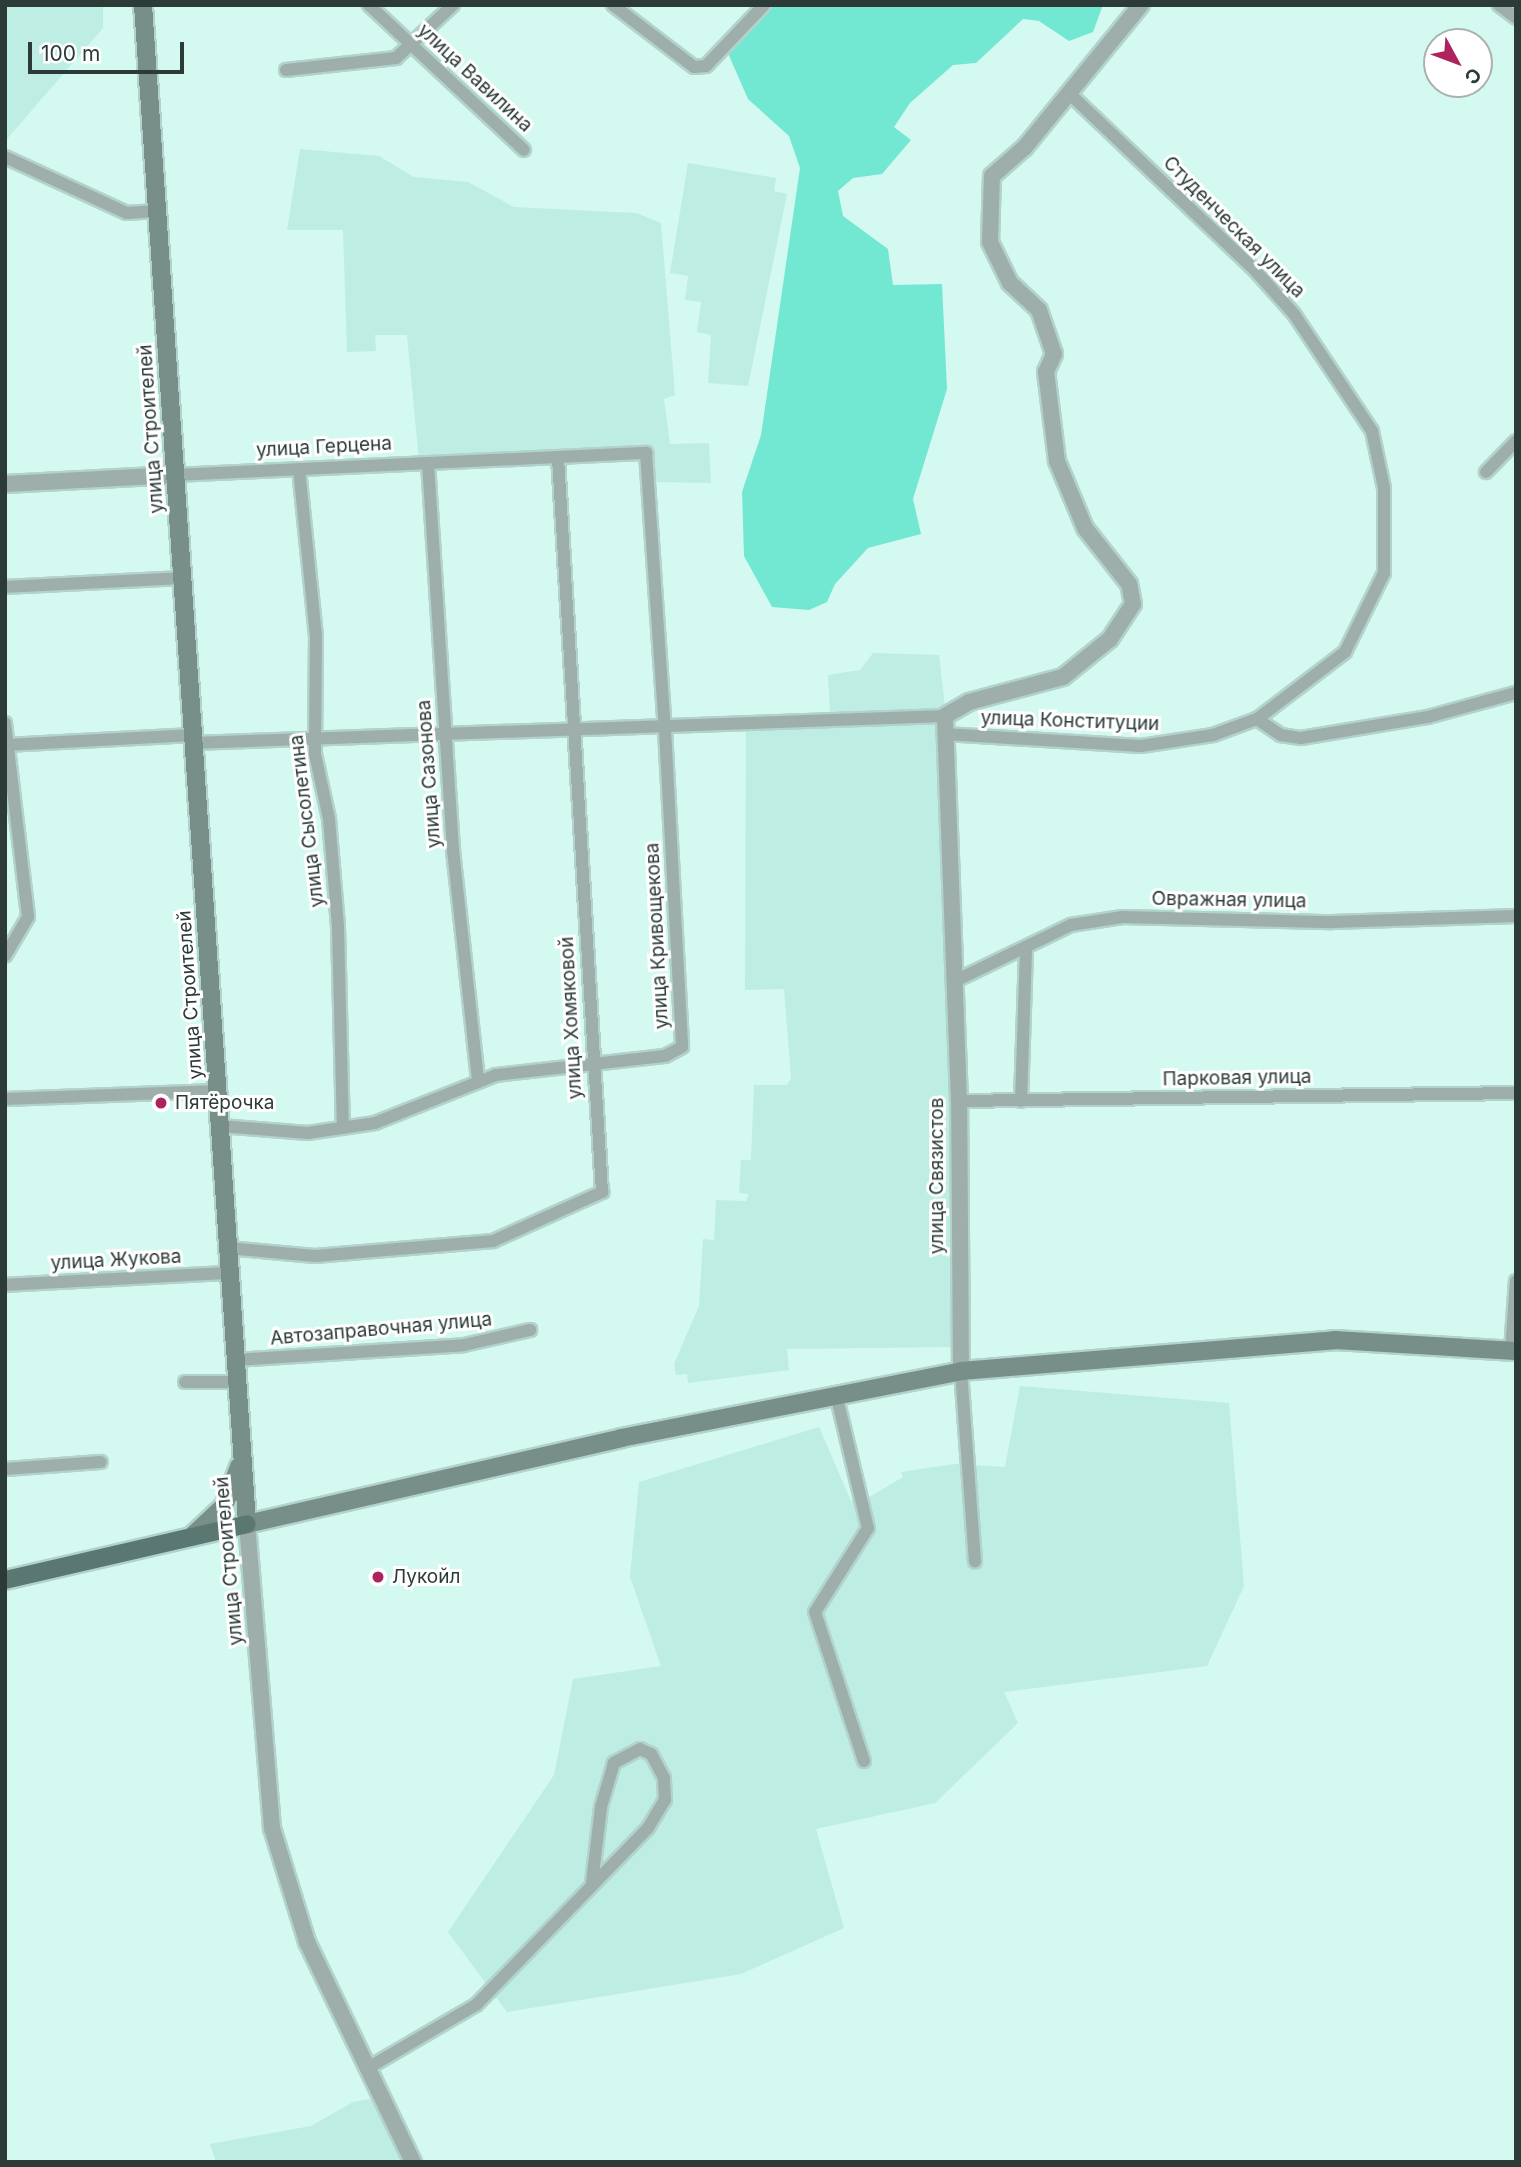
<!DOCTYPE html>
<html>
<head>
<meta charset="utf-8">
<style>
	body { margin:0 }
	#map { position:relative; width:1521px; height:2167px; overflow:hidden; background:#d3f9f1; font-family:Inter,sans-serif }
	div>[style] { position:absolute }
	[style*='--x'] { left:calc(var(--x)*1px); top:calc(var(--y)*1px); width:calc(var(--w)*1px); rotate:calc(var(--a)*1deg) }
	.built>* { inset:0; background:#beede4 }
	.green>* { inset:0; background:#72e8d3 }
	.roads { filter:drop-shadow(2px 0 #b2d3cc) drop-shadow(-2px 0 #b2d3cc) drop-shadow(0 2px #b2d3cc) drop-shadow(0 -2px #b2d3cc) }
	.minor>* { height:12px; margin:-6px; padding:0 6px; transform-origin:6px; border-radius:6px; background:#9eaeaa }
	.tertiary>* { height:16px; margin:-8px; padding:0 8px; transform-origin:8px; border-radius:8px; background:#9eaeaa }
	.secondary>* { height:18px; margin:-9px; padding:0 9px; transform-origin:9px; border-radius:9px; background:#778e89 }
	.primary>* { height:18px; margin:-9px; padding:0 9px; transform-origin:9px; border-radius:9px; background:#5a7771 }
	.dots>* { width:19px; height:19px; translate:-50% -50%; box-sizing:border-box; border:4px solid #fff; border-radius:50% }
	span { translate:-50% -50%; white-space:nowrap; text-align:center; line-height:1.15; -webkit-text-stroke:6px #fff; paint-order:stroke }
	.street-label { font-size:19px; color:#2c3b38 }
	.poi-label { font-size:19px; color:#2c3b38 }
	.left { translate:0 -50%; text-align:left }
	.frame { position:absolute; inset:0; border:7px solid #2c3b38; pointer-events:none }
	.north { position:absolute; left:1423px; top:28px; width:70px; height:70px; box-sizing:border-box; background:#fff; border:2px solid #abb1af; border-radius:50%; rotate:131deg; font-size:19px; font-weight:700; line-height:28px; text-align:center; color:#2c3b38 }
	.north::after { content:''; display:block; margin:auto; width:24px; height:32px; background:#ae225e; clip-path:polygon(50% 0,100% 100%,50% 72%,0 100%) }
	.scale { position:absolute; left:28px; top:42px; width:156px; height:32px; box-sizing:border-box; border:4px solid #2c3b38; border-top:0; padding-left:9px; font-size:21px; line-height:24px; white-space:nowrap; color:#2c3b38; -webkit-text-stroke:5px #fff; paint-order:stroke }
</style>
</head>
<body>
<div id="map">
	<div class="built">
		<i style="clip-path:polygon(5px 5px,103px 5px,103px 28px,6px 140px)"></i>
		<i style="clip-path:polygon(300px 149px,379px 156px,414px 177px,468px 182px,514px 207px,636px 213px,661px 223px,675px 395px,664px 399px,670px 444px,709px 443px,711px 483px,651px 482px,649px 449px,419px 461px,407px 335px,375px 335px,376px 351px,347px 352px,343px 230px,287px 230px)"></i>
		<i style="clip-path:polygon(688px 163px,776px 178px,774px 191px,787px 194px,748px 386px,708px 383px,711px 335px,697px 332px,701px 302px,685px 300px,688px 276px,670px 273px)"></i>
		<i style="clip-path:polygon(873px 653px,939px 655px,949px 741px,968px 1334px,951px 1332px,953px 1347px,787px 1349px,789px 1370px,688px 1383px,687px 1374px,676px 1375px,674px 1364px,699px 1306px,703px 1239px,714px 1240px,716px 1200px,746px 1201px,749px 1194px,739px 1193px,741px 1160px,751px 1160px,754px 1085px,787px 1085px,791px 1078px,784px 989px,745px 990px,746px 718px,830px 715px,828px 675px,860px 670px)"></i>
		<i style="clip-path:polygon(1020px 1386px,1229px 1403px,1244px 1586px,1207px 1666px,1004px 1692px,1018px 1723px,935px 1803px,816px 1829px,844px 1928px,741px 1974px,507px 2012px,448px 1932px,554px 1775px,573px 1679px,661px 1666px,630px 1577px,639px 1482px,819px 1427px,851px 1501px,868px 1498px,903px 1477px,901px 1472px,955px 1464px,1005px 1467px)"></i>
		<i style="clip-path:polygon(375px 2098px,405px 2162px,216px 2162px,210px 2144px,311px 2126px,353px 2102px)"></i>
	</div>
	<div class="green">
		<i style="clip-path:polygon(771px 5px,1103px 5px,1093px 32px,1069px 41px,1039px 21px,1023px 19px,976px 63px,953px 65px,910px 103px,894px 127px,911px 140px,882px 174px,853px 178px,838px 191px,843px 216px,888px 249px,893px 285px,942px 284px,947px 389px,913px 499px,921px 534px,868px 548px,835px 584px,827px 602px,809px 610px,772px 607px,744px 556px,742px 492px,761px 435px,800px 168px,789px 136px,748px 99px,727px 51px)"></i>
	</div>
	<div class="roads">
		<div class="minor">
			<i style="--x:369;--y:5;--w:212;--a:43.1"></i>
			<i style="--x:613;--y:5;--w:102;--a:37.4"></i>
			<i style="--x:694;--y:67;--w:12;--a:-5"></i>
			<i style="--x:706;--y:66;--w:84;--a:-46.4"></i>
			<i style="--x:1499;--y:5;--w:21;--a:37"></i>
			<i style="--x:286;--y:70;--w:111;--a:-6.2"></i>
			<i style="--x:396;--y:58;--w:78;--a:-42.9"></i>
			<i style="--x:1070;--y:94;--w:253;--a:43.6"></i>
			<i style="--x:1253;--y:268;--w:62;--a:48.3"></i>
			<i style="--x:1294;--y:314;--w:141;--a:56.3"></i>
			<i style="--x:1372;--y:431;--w:58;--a:78.1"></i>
			<i style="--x:1384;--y:488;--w:85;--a:90"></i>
			<i style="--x:1384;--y:573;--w:88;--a:116.3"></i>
			<i style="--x:1345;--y:652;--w:111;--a:142.7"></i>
			<i style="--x:5;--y:157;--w:134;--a:24.7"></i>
			<i style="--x:127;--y:213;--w:30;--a:-4"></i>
			<i style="--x:428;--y:463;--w:388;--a:86.3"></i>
			<i style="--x:453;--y:850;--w:233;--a:83.8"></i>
			<i style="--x:299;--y:469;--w:168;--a:84.2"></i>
			<i style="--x:316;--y:636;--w:118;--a:90.5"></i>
			<i style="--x:315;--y:754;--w:66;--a:77.8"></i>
			<i style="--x:329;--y:819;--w:108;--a:85.2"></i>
			<i style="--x:338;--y:927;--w:201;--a:88.6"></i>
			<i style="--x:1486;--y:472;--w:43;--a:-45.9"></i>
			<i style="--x:175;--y:475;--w:472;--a:-2.7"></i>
			<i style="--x:646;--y:453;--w:278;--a:86.1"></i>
			<i style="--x:665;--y:730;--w:317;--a:86.9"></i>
			<i style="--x:682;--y:1047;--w:19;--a:152"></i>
			<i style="--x:665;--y:1056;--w:170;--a:173.6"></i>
			<i style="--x:496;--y:1075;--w:130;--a:158.4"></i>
			<i style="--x:375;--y:1123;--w:68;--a:171.5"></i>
			<i style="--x:308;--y:1133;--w:88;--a:-175.5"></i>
			<i style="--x:5;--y:587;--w:177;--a:-2.9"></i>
			<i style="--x:5;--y:723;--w:195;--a:83.2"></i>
			<i style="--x:28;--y:917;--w:45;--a:120.5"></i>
			<i style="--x:945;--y:734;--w:196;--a:3.5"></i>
			<i style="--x:1141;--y:746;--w:73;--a:-8.7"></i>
			<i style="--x:1213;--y:735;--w:47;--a:-20"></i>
			<i style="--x:1257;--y:719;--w:29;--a:34"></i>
			<i style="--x:1281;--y:735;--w:20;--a:9"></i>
			<i style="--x:1301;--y:738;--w:129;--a:-9.4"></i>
			<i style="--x:1428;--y:717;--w:91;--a:-15.3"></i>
			<i style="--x:193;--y:743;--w:752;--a:-2.06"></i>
			<i style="--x:6;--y:745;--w:187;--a:-3.1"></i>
			<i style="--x:955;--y:981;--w:129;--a:-25.8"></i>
			<i style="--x:1071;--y:925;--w:52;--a:-8.9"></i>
			<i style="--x:1122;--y:917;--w:210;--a:1.4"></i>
			<i style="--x:1332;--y:922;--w:184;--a:-1.9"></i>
			<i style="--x:5;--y:1099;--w:212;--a:-2.2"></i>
			<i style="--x:959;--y:1101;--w:557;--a:-0.82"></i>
			<i style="--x:1021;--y:1101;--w:154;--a:-88.1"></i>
			<i style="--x:228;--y:1248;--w:87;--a:5.3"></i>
			<i style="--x:315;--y:1256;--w:179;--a:-4.8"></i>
			<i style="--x:493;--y:1241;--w:120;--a:-24.2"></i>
			<i style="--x:602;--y:1192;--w:736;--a:-93.43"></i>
			<i style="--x:5;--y:1285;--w:224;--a:-3.1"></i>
			<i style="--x:1511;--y:1350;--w:69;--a:-85.9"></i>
			<i style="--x:235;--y:1360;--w:229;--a:-3.7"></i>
			<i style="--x:464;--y:1345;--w:68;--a:-12.8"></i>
			<i style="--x:961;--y:1371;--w:191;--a:85.8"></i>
			<i style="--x:185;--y:1382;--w:52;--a:0"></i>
			<i style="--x:836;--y:1394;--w:138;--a:76.6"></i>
			<i style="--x:868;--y:1528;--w:99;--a:122.2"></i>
			<i style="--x:815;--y:1612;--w:157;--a:71.8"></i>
			<i style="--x:5;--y:1469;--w:96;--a:-4.2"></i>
			<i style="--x:368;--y:2068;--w:125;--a:-30.3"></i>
			<i style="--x:476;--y:2005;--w:247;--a:-45.8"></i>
			<i style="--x:648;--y:1828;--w:33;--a:-59"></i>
			<i style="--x:665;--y:1800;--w:22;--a:-93"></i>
			<i style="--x:664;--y:1778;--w:27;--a:-118"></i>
			<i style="--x:651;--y:1754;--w:12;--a:-156"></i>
			<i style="--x:640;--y:1749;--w:30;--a:152"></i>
			<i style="--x:614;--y:1763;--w:46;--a:106.5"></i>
			<i style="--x:601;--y:1807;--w:76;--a:96.8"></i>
		</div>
		<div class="tertiary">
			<i style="--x:5;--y:484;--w:170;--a:-3"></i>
			<i style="--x:961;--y:1371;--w:270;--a:-90.4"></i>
			<i style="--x:959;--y:1101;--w:385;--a:-92.1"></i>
			<i style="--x:945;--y:716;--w:28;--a:-30"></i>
			<i style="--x:969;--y:702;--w:97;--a:-14.9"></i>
			<i style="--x:1063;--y:677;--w:60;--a:-39"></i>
			<i style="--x:1110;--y:639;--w:42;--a:-56.7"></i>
			<i style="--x:1133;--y:604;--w:20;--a:-101"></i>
			<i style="--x:1129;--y:584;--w:71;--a:-128.2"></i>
			<i style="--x:1085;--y:528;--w:73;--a:-112.7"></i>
			<i style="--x:1057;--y:461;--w:90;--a:-97"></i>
			<i style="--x:1046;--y:372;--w:20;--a:-66"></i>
			<i style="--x:1054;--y:354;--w:46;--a:-108.8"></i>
			<i style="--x:1039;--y:310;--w:40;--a:-137"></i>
			<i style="--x:1010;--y:283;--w:46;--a:-116"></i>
			<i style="--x:990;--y:242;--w:66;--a:-88.3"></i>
			<i style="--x:992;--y:176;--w:44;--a:-41.3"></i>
			<i style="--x:1025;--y:147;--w:183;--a:-50.8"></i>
			<i style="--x:247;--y:1524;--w:305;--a:85.3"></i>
			<i style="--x:272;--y:1828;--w:119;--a:72.9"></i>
			<i style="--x:307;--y:1942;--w:244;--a:64.3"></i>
		</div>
		<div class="secondary">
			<i style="--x:143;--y:5;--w:1523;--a:86.08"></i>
			<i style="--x:247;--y:1524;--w:384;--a:-12.9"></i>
			<i style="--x:621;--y:1438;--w:347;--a:-11.1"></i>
			<i style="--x:961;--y:1371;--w:375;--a:-4.7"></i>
			<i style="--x:1335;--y:1340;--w:181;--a:3.5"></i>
			<i style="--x:191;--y:1537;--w:45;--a:-43.2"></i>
			<i style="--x:224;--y:1506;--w:42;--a:-69"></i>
		</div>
		<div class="primary">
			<i style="--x:5;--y:1580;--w:248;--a:-13"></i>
		</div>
	</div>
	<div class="dots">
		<i style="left:161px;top:1103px;background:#ae225e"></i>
		<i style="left:378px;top:1577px;background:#ae225e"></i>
	</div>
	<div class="street-label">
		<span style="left:475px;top:78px;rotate:43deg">улица Вавилина</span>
		<span style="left:1234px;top:227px;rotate:45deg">Студенческая улица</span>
		<span style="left:151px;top:429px;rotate:-94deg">улица Строителей</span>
		<span style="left:324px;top:447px;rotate:-3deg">улица Герцена</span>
		<span style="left:1070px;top:721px;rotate:2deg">улица Конституции</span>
		<span style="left:429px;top:774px;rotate:-94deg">улица Сазонова</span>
		<span style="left:307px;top:821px;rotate:-97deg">улица Сысолетина</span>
		<span style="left:1229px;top:900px;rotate:1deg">Овражная улица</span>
		<span style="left:657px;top:936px;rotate:-93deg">улица Кривощекова</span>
		<span style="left:190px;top:995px;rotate:-94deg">улица Строителей</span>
		<span style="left:571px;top:1018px;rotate:-93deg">улица Хомяковой</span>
		<span style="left:1237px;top:1078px;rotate:-1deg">Парковая улица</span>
		<span style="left:937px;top:1176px;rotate:-90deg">улица Связистов</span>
		<span style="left:116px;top:1260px;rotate:-3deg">улица Жукова</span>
		<span style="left:381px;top:1329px;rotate:-5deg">Автозаправочная улица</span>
		<span style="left:229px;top:1561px;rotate:-95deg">улица Строителей</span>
	</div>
	<div class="poi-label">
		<span class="left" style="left:175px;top:1103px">Пятёрочка</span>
		<span class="left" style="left:392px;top:1577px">Лукойл</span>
	</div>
	<div class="frame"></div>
	<div class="north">С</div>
	<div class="scale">100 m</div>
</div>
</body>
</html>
